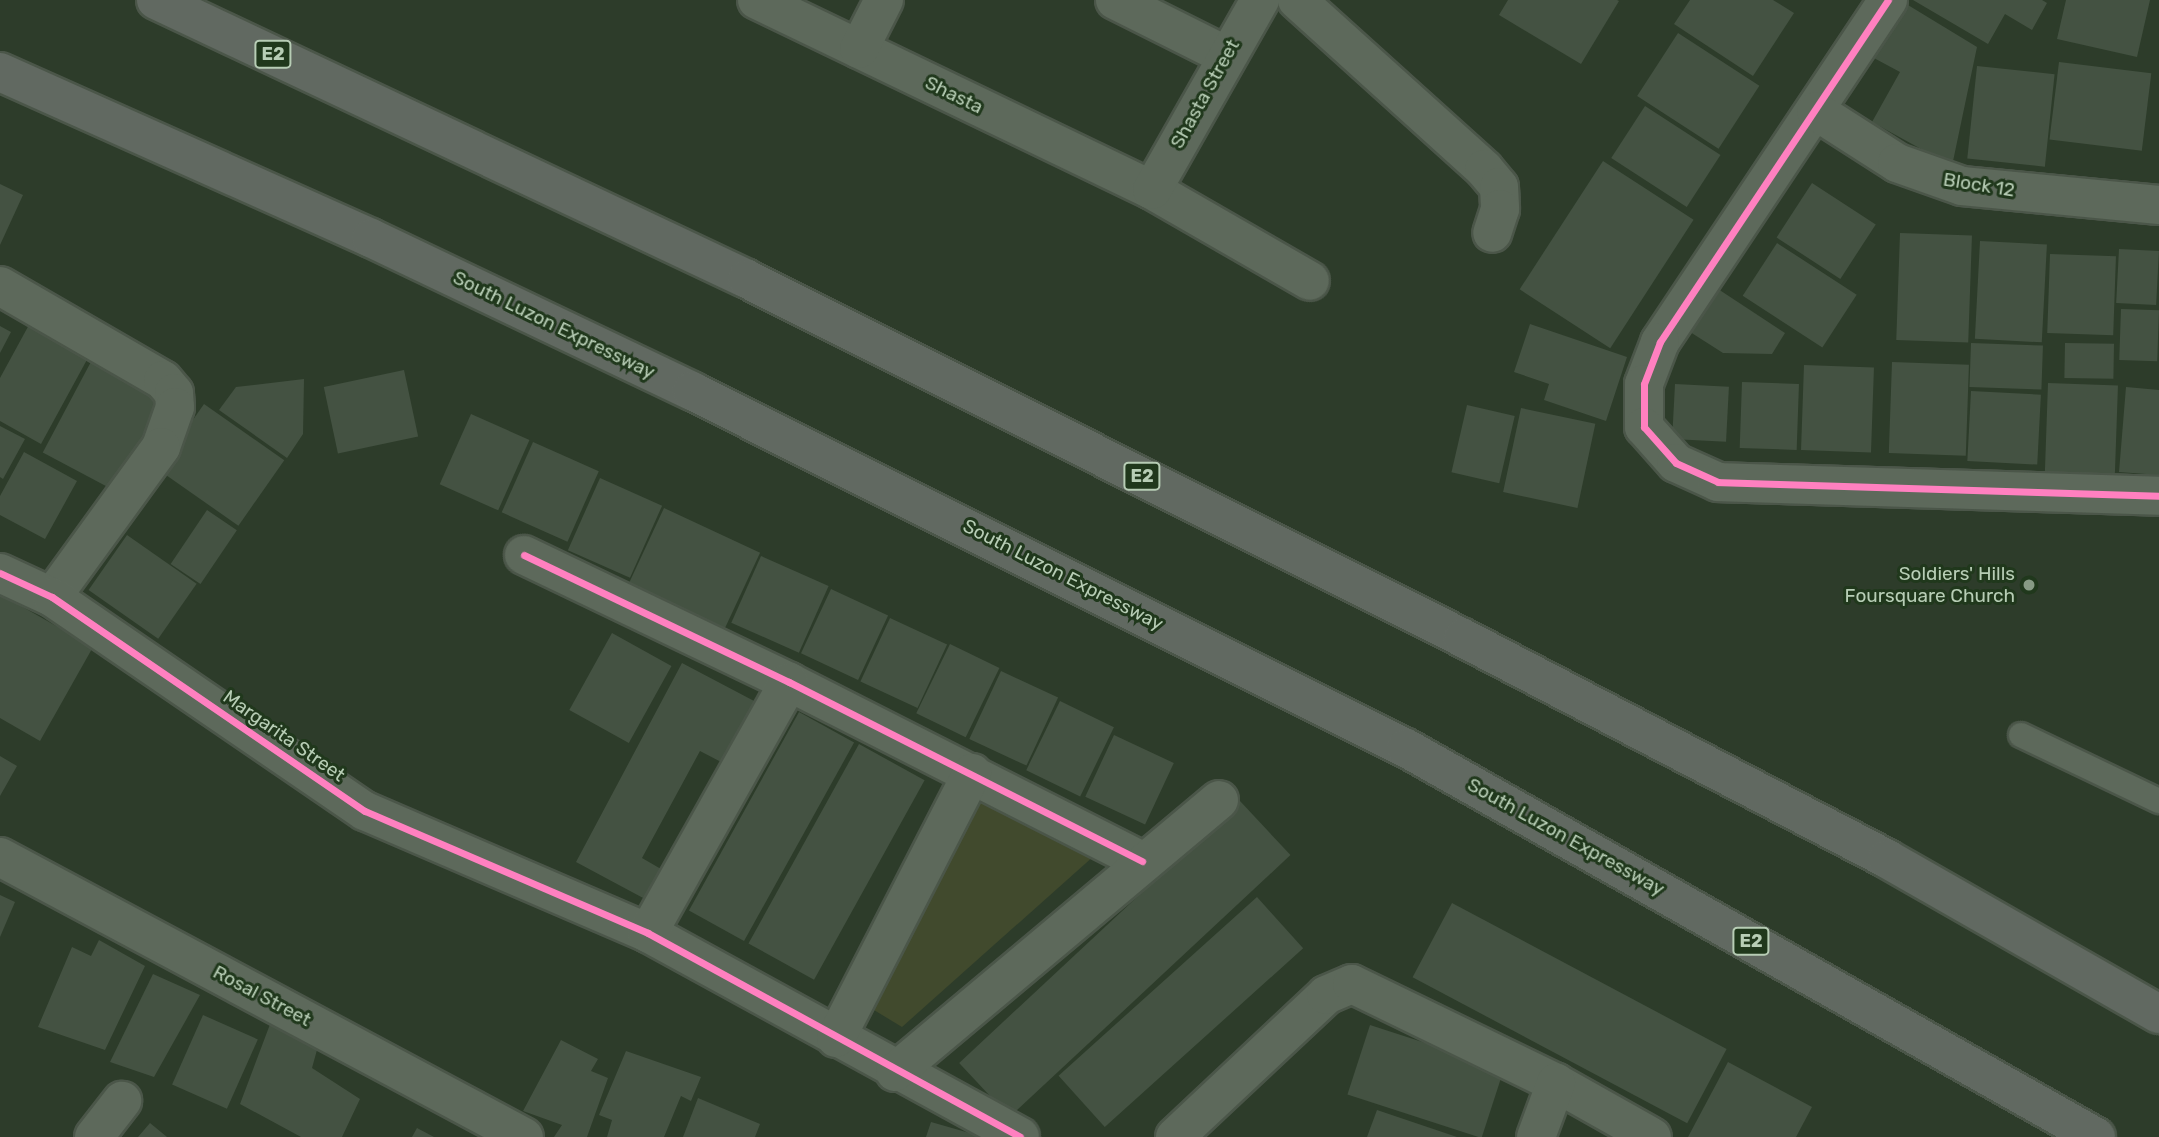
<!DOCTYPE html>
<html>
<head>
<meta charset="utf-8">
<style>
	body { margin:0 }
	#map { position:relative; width:2159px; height:1137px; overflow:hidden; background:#2d3c2a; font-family:Rubik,sans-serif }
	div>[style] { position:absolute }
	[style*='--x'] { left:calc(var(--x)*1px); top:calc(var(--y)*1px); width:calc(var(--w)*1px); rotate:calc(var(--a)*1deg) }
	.green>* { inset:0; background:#414a2d }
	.building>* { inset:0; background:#445242; transform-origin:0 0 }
	.roads { filter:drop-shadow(2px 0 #4b5649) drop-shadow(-2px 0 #4b5649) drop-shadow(0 2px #4b5649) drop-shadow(0 -2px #4b5649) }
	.service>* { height:24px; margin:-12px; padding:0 12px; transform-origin:12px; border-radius:12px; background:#5d695b }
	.minor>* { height:38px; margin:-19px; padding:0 19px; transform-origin:19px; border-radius:19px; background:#5d695b }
	.motorway>* { height:38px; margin:-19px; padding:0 19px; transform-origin:19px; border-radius:19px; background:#616961 }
	.cycleway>* { height:7px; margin:-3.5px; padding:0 3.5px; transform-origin:3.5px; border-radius:3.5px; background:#ff80c0 }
	.dots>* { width:19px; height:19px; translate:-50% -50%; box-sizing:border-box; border:4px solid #20381c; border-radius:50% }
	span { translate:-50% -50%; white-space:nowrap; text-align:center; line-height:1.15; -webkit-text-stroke:6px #20381c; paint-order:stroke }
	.shield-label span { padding:2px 5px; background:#20381c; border:2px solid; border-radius:5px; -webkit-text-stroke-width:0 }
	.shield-label { font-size:18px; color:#b7cdb5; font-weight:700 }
	.street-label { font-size:19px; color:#b7cdb5 }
	.poi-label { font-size:19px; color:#b7cdb5 }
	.right { translate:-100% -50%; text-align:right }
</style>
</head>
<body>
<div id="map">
	<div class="green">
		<i style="clip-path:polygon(980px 796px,1095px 855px,902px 1027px,869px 1007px)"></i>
	</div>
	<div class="building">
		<i style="clip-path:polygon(1508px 0,1617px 0,1619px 1px,1581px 64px,1499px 15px)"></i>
		<i style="clip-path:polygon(1690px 0,1773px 0,1794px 13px,1753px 76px,1674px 24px)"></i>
		<i style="clip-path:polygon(1913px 0,2042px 0,2047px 3px,2032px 30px,2005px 14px,1988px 44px)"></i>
		<i style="clip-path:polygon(2066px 0,2150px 0,2137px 57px,2057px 39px)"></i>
		<i style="clip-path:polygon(1903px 2px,1977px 47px,1952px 166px,1872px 122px,1900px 72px,1872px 57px)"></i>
		<i style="left:1678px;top:33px;width:97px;height:75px;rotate:33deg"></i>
		<i style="left:2059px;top:62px;width:93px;height:78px;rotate:7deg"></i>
		<i style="left:1977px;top:66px;width:78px;height:93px;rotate:6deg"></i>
		<i style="left:1645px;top:106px;width:90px;height:62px;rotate:33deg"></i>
		<i style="left:1603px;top:161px;width:108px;height:153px;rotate:33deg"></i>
		<i style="left:1812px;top:183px;width:76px;height:65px;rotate:33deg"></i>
		<i style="clip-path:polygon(0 184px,23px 195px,0 245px)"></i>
		<i style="left:1900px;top:233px;width:72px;height:107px;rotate:2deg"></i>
		<i style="left:1980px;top:241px;width:67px;height:98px;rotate:3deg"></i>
		<i style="left:1777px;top:243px;width:95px;height:63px;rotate:33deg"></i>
		<i style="left:2119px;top:249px;width:40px;height:54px;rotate:3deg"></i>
		<i style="left:2050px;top:254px;width:66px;height:79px;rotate:2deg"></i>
		<i style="clip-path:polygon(1715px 287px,1785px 333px,1772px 354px,1723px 353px,1687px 330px)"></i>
		<i style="left:2121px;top:309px;width:38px;height:51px;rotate:2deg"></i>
		<i style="clip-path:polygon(30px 323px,89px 356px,41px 444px,0 421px,0 378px)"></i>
		<i style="clip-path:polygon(1530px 324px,1627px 357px,1606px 421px,1544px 400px,1549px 384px,1514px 372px)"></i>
		<i style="clip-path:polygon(0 326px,11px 332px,0 353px)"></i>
		<i style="left:1971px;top:343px;width:72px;height:44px;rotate:2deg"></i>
		<i style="left:2065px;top:343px;width:49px;height:35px;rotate:1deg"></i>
		<i style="left:93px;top:358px;width:80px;height:107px;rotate:28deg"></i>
		<i style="left:1892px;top:362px;width:77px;height:91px;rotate:2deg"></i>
		<i style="left:1804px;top:365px;width:70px;height:85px;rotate:2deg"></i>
		<i style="left:404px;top:370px;width:68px;height:82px;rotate:78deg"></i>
		<i style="clip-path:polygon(304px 379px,303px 434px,287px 458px,219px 410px,236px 387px)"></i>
		<i style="left:1742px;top:382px;width:57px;height:66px;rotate:2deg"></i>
		<i style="left:2048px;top:383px;width:70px;height:89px;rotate:2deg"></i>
		<i style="left:1675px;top:384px;width:54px;height:55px;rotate:3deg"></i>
		<i style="clip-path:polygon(2126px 387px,2159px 390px,2159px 475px,2119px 472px)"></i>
		<i style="left:1971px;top:391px;width:70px;height:70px;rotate:3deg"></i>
		<i style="left:204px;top:404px;width:98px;height:80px;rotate:35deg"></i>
		<i style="left:1467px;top:405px;width:49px;height:69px;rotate:13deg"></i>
		<i style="left:1521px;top:408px;width:76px;height:86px;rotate:12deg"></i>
		<i style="left:471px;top:414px;width:64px;height:77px;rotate:24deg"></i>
		<i style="clip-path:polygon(0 426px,25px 439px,3px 479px,0 477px)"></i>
		<i style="left:533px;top:442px;width:72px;height:77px;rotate:24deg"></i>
		<i style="clip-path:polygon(24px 452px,77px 481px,45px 539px,0 515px,0 496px)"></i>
		<i style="left:600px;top:478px;width:68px;height:79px;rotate:24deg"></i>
		<i style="left:664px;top:508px;width:106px;height:83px;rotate:25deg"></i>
		<i style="left:207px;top:510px;width:36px;height:65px;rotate:34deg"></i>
		<i style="left:127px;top:535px;width:85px;height:67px;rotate:35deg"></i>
		<i style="left:761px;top:556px;width:74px;height:73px;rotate:24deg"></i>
		<i style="left:831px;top:589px;width:63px;height:71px;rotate:25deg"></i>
		<i style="clip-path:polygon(0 594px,93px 647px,40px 741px,0 718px)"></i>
		<i style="left:890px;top:618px;width:63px;height:70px;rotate:25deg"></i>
		<i style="left:612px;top:633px;width:68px;height:88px;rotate:29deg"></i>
		<i style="left:950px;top:644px;width:55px;height:77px;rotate:26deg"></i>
		<i style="clip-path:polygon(682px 663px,756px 702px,723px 763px,700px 751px,642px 858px,661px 869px,645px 899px,576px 862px)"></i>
		<i style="left:1001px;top:671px;width:63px;height:75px;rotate:25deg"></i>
		<i style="left:1060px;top:701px;width:60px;height:77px;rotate:26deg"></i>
		<i style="left:799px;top:712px;width:63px;height:227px;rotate:29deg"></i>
		<i style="left:1114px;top:735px;width:66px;height:68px;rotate:25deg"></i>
		<i style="left:859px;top:744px;width:75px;height:228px;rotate:29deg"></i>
		<i style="clip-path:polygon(0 756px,17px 766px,0 796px)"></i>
		<i style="left:1240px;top:801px;width:74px;height:384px;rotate:47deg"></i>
		<i style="clip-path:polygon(0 895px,15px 902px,0 937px)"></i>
		<i style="left:1257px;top:897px;width:69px;height:267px;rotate:48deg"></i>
		<i style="left:1452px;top:903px;width:311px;height:84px;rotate:28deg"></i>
		<i style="clip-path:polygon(99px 940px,145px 966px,105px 1050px,38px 1027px,72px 947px,91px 956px)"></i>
		<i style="clip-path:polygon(153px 974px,200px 995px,154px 1077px,110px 1062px)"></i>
		<i style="left:203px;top:1015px;width:60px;height:76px;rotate:24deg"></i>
		<i style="clip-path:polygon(272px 1019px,320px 1039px,312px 1068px,360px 1099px,342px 1137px,301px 1137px,240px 1104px)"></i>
		<i style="left:1370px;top:1025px;width:141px;height:73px;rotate:18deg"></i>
		<i style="clip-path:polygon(561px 1040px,598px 1059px,591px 1071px,608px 1078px,587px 1137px,554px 1137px,562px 1125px,523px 1111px)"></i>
		<i style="clip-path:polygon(626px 1051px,701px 1077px,691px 1101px,681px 1096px,664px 1137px,607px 1137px,612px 1120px,599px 1115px)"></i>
		<i style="clip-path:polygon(1728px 1062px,1812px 1107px,1796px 1137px,1688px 1137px)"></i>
		<i style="clip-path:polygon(698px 1098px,760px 1124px,755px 1137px,683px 1137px)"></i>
		<i style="clip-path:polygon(1377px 1110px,1457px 1137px,1367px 1137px)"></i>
		<i style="clip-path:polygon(931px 1122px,980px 1136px,980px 1137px,926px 1137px)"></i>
		<i style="clip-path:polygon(150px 1123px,167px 1137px,138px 1137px)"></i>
		<i style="clip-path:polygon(417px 1128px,434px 1137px,412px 1137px)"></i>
	</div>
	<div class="roads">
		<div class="service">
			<i style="--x:2021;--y:735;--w:153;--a:25.6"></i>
		</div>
		<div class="minor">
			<i style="--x:757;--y:0;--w:438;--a:25.7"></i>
			<i style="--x:1152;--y:190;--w:182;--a:29.9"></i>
			<i style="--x:1115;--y:0;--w:123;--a:26.6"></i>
			<i style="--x:1297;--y:0;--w:252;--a:42.1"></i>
			<i style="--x:1484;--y:169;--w:23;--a:50"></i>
			<i style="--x:1499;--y:187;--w:22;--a:87"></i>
			<i style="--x:1500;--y:209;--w:25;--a:108"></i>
			<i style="--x:1888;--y:0;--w:411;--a:123.7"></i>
			<i style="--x:1660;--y:342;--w:45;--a:110.9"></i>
			<i style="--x:1644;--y:384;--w:43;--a:90"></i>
			<i style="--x:1644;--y:427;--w:48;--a:48.4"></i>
			<i style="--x:1676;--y:463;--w:46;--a:24.3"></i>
			<i style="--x:1718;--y:482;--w:441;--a:1.8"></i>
			<i style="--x:859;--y:49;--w:55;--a:-63"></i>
			<i style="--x:1816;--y:111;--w:96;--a:32.7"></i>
			<i style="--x:1897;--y:163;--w:69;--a:19.5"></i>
			<i style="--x:1962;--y:186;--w:198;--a:5.5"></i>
			<i style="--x:1152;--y:190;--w:219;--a:-60.4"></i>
			<i style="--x:0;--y:286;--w:188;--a:30"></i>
			<i style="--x:163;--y:380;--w:17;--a:50"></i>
			<i style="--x:174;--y:393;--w:14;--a:86"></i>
			<i style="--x:175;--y:407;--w:42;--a:109.3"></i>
			<i style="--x:161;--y:447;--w:185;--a:126"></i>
			<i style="--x:524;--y:555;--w:294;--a:25.6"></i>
			<i style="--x:789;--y:682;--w:396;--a:26.9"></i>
			<i style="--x:0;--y:573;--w:57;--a:24.8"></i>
			<i style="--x:52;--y:597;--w:379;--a:34.4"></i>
			<i style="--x:365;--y:811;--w:308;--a:23.3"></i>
			<i style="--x:648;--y:933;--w:424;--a:28.7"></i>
			<i style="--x:0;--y:857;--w:594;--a:28.12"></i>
			<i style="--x:648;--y:933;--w:288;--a:-60.7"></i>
			<i style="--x:836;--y:1038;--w:298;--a:-62.8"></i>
			<i style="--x:895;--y:1072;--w:423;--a:-40"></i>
			<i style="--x:94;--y:1137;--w:46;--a:-52.1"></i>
			<i style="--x:1175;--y:1137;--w:207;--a:-43.2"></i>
			<i style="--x:1326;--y:995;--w:28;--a:-23"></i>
			<i style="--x:1352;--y:984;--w:227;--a:25.9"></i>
			<i style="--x:1556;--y:1083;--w:110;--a:29.4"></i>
			<i style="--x:1536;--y:1137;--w:58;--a:-69.7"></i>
		</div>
		<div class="motorway">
			<i style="--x:156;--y:0;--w:654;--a:25.27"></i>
			<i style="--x:747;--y:279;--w:801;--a:26.63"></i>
			<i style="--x:1463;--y:638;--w:478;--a:27.5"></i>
			<i style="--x:1887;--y:859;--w:313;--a:29.7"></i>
			<i style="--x:0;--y:72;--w:406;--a:24.1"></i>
			<i style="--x:371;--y:238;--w:356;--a:25.5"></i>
			<i style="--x:692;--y:391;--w:798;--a:26.57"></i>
			<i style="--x:1406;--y:748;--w:792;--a:29.41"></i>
		</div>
	</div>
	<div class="cycleway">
		<i style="--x:1888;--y:0;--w:411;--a:123.7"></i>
		<i style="--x:1660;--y:342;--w:45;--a:110.9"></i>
		<i style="--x:1644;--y:384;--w:43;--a:90"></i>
		<i style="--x:1644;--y:427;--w:48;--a:48.4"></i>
		<i style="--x:1676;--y:463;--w:46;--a:24.3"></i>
		<i style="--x:1718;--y:482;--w:441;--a:1.8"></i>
		<i style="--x:524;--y:555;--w:294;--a:25.6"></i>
		<i style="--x:789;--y:682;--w:396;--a:26.9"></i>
		<i style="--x:0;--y:573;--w:57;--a:24.8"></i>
		<i style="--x:52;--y:597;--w:379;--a:34.4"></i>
		<i style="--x:365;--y:811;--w:308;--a:23.3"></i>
		<i style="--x:648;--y:933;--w:424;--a:28.7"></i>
	</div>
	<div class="dots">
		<i style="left:2029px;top:585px;background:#879a84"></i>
	</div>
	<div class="shield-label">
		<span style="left:273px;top:54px">E2</span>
		<span style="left:1142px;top:476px">E2</span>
		<span style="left:1751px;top:941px">E2</span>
	</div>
	<div class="street-label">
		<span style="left:1205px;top:94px;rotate:-61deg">Shasta Street</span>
		<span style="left:954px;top:95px;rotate:26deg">Shasta</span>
		<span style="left:1979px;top:185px;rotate:9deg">Block 12</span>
		<span style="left:554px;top:325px;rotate:26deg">South Luzon Expressway</span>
		<span style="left:1063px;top:575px;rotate:27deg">South Luzon Expressway</span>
		<span style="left:284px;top:736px;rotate:35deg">Margarita Street</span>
		<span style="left:1566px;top:837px;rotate:29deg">South Luzon Expressway</span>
		<span style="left:262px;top:996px;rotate:28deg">Rosal Street</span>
	</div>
	<div class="poi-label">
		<span class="right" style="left:2015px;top:585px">Soldiers' Hills<br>Foursquare Church</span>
	</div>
</div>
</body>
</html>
